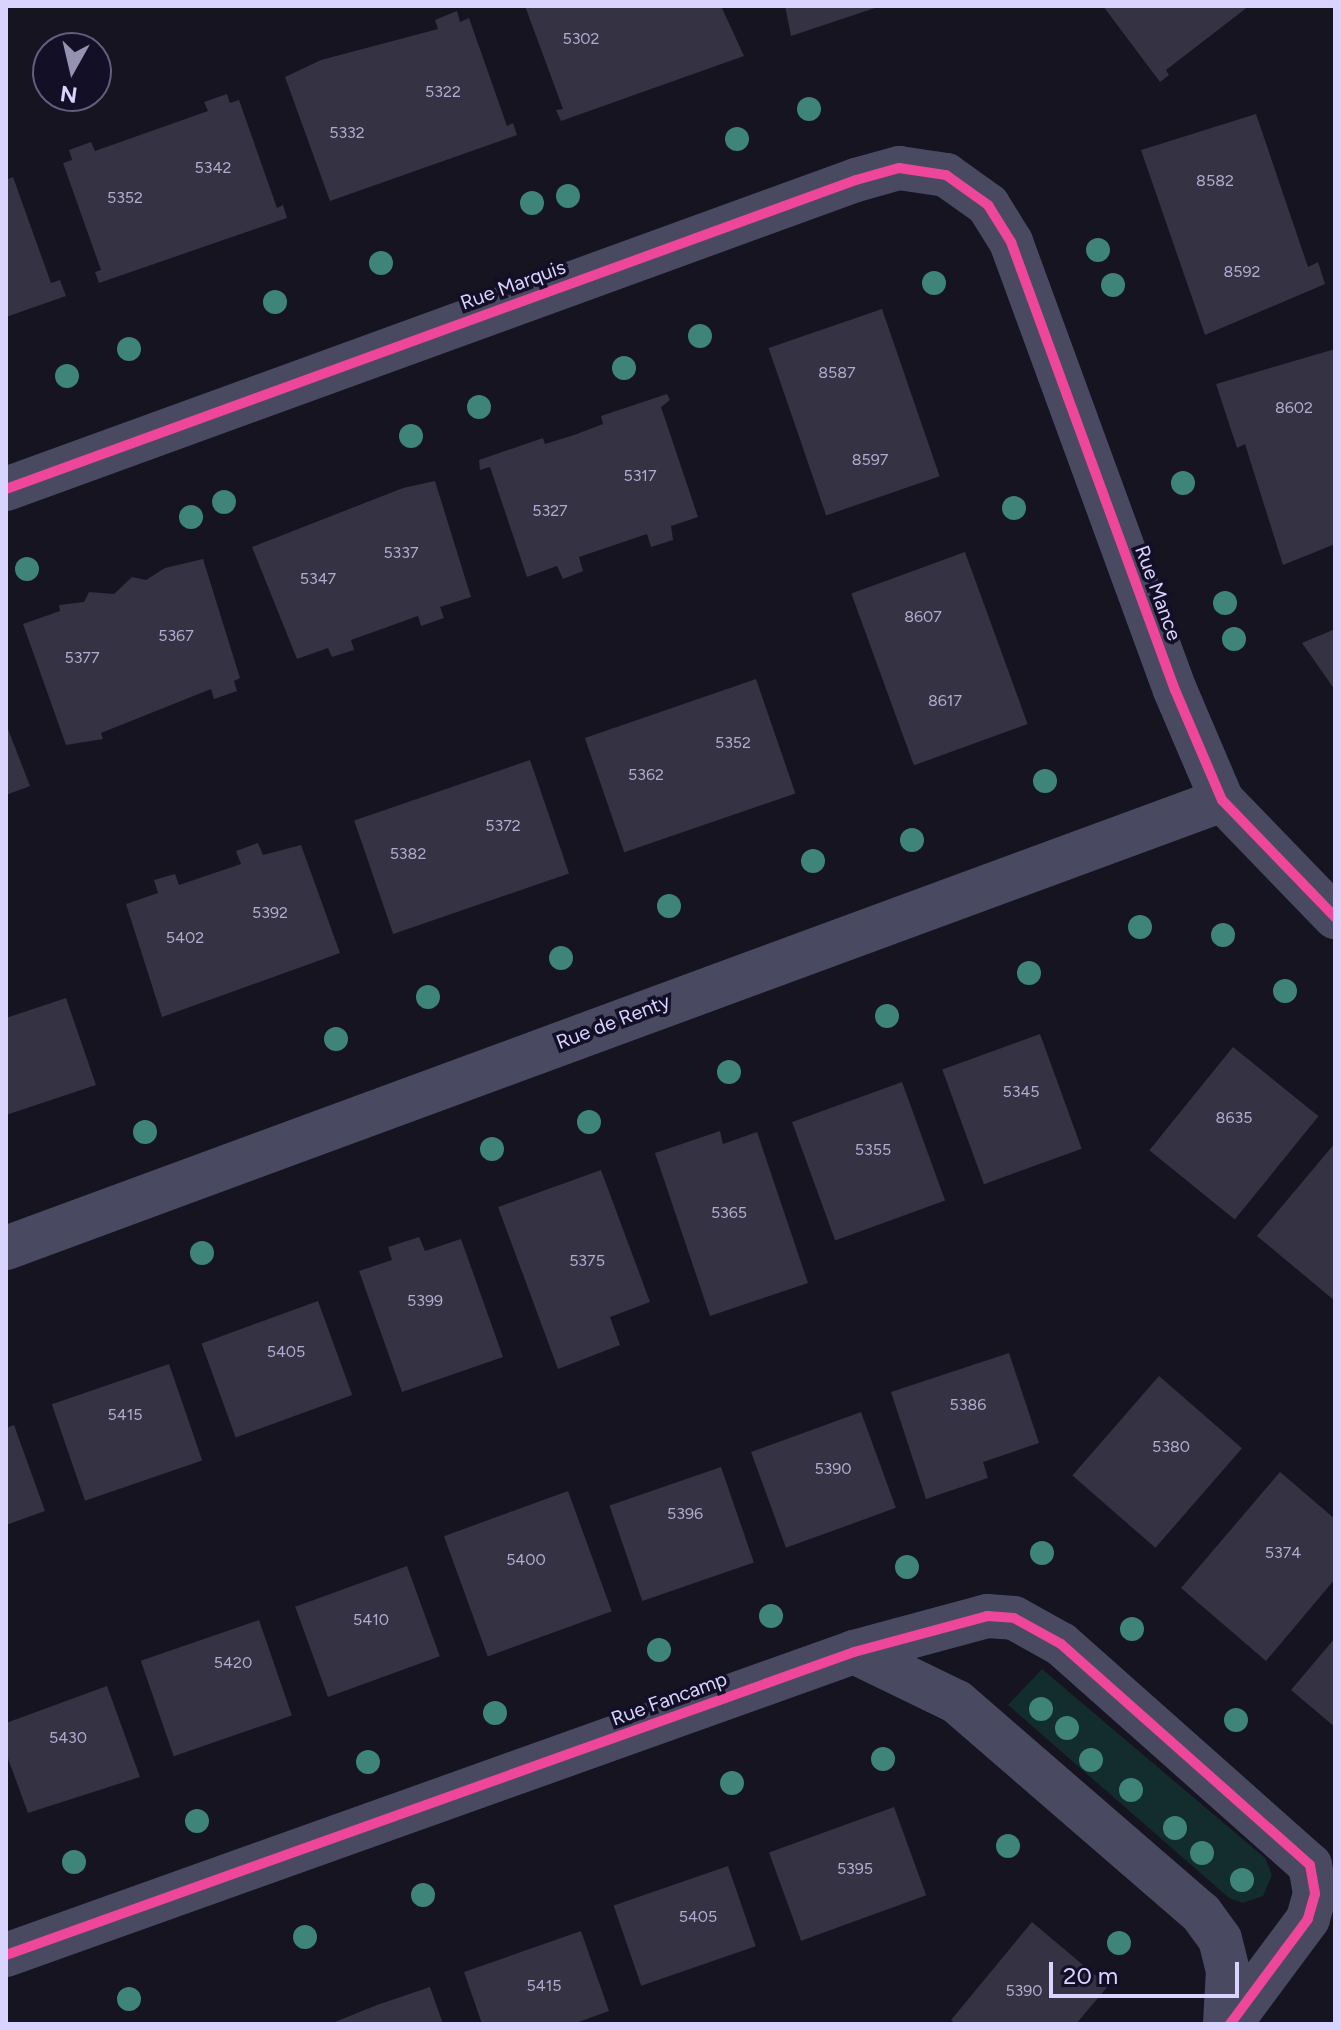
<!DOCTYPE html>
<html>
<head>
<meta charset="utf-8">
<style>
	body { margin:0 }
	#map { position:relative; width:1341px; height:2030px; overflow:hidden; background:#161421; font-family:Figtree,sans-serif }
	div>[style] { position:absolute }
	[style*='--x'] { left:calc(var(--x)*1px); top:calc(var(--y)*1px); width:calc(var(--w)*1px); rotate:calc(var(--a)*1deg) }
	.green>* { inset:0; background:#132c2d }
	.building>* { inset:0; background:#343243; transform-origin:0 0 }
	.minor>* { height:44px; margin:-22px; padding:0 22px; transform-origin:22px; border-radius:22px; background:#4a4962 }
	.cycleway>* { height:10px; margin:-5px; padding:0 5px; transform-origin:5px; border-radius:5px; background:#ed469a }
	.trees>* { width:24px; height:24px; margin:-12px; border-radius:50%; background:#3e8478 }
	span { translate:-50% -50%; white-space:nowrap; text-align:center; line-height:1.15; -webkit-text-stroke:7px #130f26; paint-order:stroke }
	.number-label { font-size:16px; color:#b0acd0 }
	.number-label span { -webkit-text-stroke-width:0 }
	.street-label { font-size:20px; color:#d9d4ff }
	.frame { position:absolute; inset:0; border:8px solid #d9d4ff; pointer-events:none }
	.north { position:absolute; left:32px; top:32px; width:80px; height:80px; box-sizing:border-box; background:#130f26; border:2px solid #625e7d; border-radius:50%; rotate:188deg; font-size:22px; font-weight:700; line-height:32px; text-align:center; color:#d9d4ff }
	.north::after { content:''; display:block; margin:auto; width:28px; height:36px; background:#9591b1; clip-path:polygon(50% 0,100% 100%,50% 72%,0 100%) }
	.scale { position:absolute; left:1049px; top:1962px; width:190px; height:36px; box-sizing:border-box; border:4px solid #d9d4ff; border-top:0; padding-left:10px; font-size:24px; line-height:28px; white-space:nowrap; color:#d9d4ff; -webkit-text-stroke:6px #130f26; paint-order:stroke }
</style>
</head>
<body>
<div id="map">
	<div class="green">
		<i style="clip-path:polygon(1042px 1669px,1265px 1858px,1272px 1875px,1263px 1896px,1243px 1903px,1229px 1898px,1008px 1705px)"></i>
	</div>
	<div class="building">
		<i style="clip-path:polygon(525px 6px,721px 6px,744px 56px,561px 121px,556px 110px,563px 109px)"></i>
		<i style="clip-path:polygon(785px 6px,878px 6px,878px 7px,791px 36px)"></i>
		<i style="clip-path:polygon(1103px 6px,1249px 6px,1166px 70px,1169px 75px,1160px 82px)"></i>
		<i style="clip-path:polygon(457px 11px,460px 22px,469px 18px,507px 126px,513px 123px,517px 135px,330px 201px,285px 77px,321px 60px,438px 29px,435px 20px)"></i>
		<i style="clip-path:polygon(227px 94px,230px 103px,239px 100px,277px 208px,283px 205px,287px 218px,99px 283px,95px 272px,101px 270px,63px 163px,72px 160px,69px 150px,91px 142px,95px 151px,208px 111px,204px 102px)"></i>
		<i style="clip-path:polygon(1256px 114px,1308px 267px,1318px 262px,1325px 284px,1205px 335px,1141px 150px)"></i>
		<i style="clip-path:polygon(13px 177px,51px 283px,60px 280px,66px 296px,6px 317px,6px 180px)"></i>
		<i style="left:882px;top:309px;width:177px;height:120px;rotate:71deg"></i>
		<i style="clip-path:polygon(1335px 349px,1335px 544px,1283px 565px,1245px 444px,1237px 448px,1216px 384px)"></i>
		<i style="clip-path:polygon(667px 394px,670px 400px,661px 407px,698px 517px,671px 526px,673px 540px,651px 547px,647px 534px,579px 557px,583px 571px,563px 579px,557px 566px,527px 577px,490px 467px,480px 470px,479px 460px,543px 438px,545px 444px,574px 435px,603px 424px,601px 416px)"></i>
		<i style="clip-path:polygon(435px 481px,471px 597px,440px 607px,444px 618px,421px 626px,418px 616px,351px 640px,354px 650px,332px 657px,328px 648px,297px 659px,252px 547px,403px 488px)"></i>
		<i style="left:965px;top:552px;width:183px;height:121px;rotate:70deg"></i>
		<i style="clip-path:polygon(203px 559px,240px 678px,234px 681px,237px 691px,214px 699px,211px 689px,101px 733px,103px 739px,66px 745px,23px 624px,60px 611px,59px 605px,84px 602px,89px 592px,114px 594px,132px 577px,146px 580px,165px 568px)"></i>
		<i style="clip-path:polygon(1335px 629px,1335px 690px,1302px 643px)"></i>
		<i style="left:756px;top:679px;width:121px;height:181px;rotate:71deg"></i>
		<i style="clip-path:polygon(6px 724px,30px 786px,6px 795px)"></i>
		<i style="left:530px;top:760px;width:120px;height:186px;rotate:71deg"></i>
		<i style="clip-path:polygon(258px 843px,263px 855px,301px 845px,340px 953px,162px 1017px,126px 904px,158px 893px,154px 880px,175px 874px,179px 885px,241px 864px,236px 851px)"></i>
		<i style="clip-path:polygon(66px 998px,96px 1085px,6px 1115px,6px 1018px)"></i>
		<i style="left:1040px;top:1034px;width:122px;height:104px;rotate:70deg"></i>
		<i style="left:1233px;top:1047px;width:110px;height:133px;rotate:39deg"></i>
		<i style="left:902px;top:1082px;width:126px;height:117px;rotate:70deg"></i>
		<i style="clip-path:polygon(720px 1131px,723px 1144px,757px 1132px,808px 1283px,710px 1316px,655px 1153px)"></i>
		<i style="clip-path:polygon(1335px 1143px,1335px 1301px,1257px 1236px)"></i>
		<i style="clip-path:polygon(601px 1170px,650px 1302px,610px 1317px,620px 1345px,558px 1369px,498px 1207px)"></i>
		<i style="clip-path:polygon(419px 1237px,425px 1251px,461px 1239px,503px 1357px,402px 1392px,359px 1271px,392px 1260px,388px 1247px)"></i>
		<i style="left:318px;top:1301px;width:100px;height:124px;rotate:70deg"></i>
		<i style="clip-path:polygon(1009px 1353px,1039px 1443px,983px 1462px,988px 1478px,926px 1499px,891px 1392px)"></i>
		<i style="left:169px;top:1364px;width:102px;height:124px;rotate:71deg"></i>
		<i style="left:1159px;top:1376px;width:110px;height:132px;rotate:41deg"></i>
		<i style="left:861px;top:1412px;width:102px;height:117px;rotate:70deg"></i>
		<i style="clip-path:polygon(14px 1425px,45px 1511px,6px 1525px,6px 1428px)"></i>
		<i style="left:721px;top:1467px;width:101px;height:118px;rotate:71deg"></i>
		<i style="clip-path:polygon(1280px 1472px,1335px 1519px,1335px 1579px,1266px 1661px,1181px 1588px)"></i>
		<i style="left:568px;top:1491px;width:128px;height:132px;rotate:70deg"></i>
		<i style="left:407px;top:1566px;width:96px;height:119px;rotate:70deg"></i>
		<i style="left:259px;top:1620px;width:101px;height:125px;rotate:71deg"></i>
		<i style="clip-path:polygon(1335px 1638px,1335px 1727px,1291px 1690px)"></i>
		<i style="clip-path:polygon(107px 1686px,140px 1777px,28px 1813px,6px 1753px,6px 1723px)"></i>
		<i style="left:894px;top:1807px;width:94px;height:133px;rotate:70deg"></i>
		<i style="left:728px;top:1866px;width:85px;height:121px;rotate:71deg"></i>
		<i style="clip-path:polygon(1032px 1922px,1108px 1986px,1076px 2024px,955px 2024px,951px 2020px)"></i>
		<i style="clip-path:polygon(581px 1931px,609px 2011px,573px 2024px,482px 2024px,464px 1972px)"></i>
		<i style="clip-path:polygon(430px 1987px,443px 2024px,330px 2024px,377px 2005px)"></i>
	</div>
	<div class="minor">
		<i style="--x:6;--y:489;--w:904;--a:-19.98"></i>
		<i style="--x:856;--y:180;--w:45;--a:-15.6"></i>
		<i style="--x:899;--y:168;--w:48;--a:8.5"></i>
		<i style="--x:946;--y:175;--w:52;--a:35.5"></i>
		<i style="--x:988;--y:205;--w:44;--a:58.1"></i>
		<i style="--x:1011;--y:242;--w:477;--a:69.9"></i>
		<i style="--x:1175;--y:690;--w:120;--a:66.9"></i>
		<i style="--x:1222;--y:800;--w:163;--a:46"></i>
		<i style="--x:6;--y:1248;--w:1296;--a:-20.22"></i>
		<i style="--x:854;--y:1652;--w:114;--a:25.9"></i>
		<i style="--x:957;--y:1702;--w:323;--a:40.9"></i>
		<i style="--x:1201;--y:1913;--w:32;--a:54"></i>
		<i style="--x:1220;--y:1939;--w:32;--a:76"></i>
		<i style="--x:1228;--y:1970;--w:54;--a:93.2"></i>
		<i style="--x:6;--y:1955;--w:901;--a:-19.66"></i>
		<i style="--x:854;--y:1652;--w:138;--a:-15.1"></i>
		<i style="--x:987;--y:1616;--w:27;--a:4"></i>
		<i style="--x:1014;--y:1618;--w:54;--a:29"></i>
		<i style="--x:1061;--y:1644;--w:333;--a:41.6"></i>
		<i style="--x:1310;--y:1865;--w:29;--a:80"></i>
		<i style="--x:1315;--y:1894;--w:26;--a:106"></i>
		<i style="--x:1308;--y:1919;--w:131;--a:126.6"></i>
	</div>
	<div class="cycleway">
		<i style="--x:6;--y:489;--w:904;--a:-19.98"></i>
		<i style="--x:856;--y:180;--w:45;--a:-15.6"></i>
		<i style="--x:899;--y:168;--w:48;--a:8.5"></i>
		<i style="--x:946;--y:175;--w:52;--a:35.5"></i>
		<i style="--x:988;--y:205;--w:44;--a:58.1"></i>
		<i style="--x:1011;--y:242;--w:477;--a:69.9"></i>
		<i style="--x:1175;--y:690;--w:120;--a:66.9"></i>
		<i style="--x:1222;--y:800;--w:163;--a:46"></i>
		<i style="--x:6;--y:1955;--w:901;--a:-19.66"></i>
		<i style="--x:854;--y:1652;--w:138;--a:-15.1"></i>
		<i style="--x:987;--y:1616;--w:27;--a:4"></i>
		<i style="--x:1014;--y:1618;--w:54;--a:29"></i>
		<i style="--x:1061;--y:1644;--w:333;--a:41.6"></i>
		<i style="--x:1310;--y:1865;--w:29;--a:80"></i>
		<i style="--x:1315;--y:1894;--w:26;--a:106"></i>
		<i style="--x:1308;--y:1919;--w:131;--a:126.6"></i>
	</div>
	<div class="trees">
		<i style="left:809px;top:109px"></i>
		<i style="left:737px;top:139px"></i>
		<i style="left:568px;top:196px"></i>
		<i style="left:532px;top:203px"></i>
		<i style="left:1098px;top:250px"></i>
		<i style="left:381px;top:263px"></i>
		<i style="left:934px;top:283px"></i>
		<i style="left:1113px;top:285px"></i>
		<i style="left:275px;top:302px"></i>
		<i style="left:700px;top:336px"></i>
		<i style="left:129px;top:349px"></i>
		<i style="left:624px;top:368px"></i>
		<i style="left:67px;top:376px"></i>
		<i style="left:479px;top:407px"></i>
		<i style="left:411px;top:436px"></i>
		<i style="left:1183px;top:483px"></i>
		<i style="left:224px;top:502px"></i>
		<i style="left:1014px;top:508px"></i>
		<i style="left:191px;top:517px"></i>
		<i style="left:27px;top:569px"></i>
		<i style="left:1225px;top:603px"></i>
		<i style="left:1234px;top:639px"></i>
		<i style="left:1045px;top:781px"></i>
		<i style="left:912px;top:840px"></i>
		<i style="left:813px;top:861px"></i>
		<i style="left:669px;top:906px"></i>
		<i style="left:1140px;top:927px"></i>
		<i style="left:1223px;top:935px"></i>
		<i style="left:561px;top:958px"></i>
		<i style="left:1029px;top:973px"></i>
		<i style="left:1285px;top:991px"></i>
		<i style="left:428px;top:997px"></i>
		<i style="left:887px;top:1016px"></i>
		<i style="left:336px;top:1039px"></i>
		<i style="left:729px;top:1072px"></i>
		<i style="left:589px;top:1122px"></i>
		<i style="left:145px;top:1132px"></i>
		<i style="left:492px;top:1149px"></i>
		<i style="left:202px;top:1253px"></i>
		<i style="left:1042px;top:1553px"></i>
		<i style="left:907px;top:1567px"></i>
		<i style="left:771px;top:1616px"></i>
		<i style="left:1132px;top:1629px"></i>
		<i style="left:659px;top:1650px"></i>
		<i style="left:1041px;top:1709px"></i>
		<i style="left:495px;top:1713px"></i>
		<i style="left:1236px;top:1720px"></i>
		<i style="left:1067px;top:1728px"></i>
		<i style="left:883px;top:1759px"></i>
		<i style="left:1091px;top:1760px"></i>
		<i style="left:368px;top:1762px"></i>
		<i style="left:732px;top:1783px"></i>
		<i style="left:1131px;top:1790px"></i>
		<i style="left:197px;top:1821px"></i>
		<i style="left:1175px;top:1828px"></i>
		<i style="left:1008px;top:1846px"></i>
		<i style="left:1202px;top:1853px"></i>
		<i style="left:74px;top:1862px"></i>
		<i style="left:1242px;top:1880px"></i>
		<i style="left:423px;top:1895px"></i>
		<i style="left:305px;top:1937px"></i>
		<i style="left:1119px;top:1943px"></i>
		<i style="left:129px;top:1999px"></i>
	</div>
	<div class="number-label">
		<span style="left:581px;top:39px">5302</span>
		<span style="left:443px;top:92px">5322</span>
		<span style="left:347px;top:133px">5332</span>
		<span style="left:213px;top:168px">5342</span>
		<span style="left:1215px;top:181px">8582</span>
		<span style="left:125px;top:198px">5352</span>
		<span style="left:1242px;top:272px">8592</span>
		<span style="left:837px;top:373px">8587</span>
		<span style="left:1294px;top:408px">8602</span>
		<span style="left:870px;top:460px">8597</span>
		<span style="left:640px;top:476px">5317</span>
		<span style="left:550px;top:511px">5327</span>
		<span style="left:401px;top:553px">5337</span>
		<span style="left:318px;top:579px">5347</span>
		<span style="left:923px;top:617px">8607</span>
		<span style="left:176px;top:636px">5367</span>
		<span style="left:82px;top:658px">5377</span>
		<span style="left:945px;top:701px">8617</span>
		<span style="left:733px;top:743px">5352</span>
		<span style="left:646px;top:775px">5362</span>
		<span style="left:503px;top:826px">5372</span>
		<span style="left:408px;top:854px">5382</span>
		<span style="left:270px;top:913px">5392</span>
		<span style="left:185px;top:938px">5402</span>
		<span style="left:1021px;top:1092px">5345</span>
		<span style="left:1234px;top:1118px">8635</span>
		<span style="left:873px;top:1150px">5355</span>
		<span style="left:729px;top:1213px">5365</span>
		<span style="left:587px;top:1261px">5375</span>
		<span style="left:425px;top:1301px">5399</span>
		<span style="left:286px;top:1352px">5405</span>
		<span style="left:968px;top:1405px">5386</span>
		<span style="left:125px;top:1415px">5415</span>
		<span style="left:1171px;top:1447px">5380</span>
		<span style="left:833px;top:1469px">5390</span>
		<span style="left:685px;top:1514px">5396</span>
		<span style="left:1283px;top:1553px">5374</span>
		<span style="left:526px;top:1560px">5400</span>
		<span style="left:371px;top:1620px">5410</span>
		<span style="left:233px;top:1663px">5420</span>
		<span style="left:68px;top:1738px">5430</span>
		<span style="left:855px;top:1869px">5395</span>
		<span style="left:698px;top:1917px">5405</span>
		<span style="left:544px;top:1986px">5415</span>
		<span style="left:1024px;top:1991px">5390</span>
	</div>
	<div class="street-label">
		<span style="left:513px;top:285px;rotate:-20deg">Rue Marquis</span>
		<span style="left:1158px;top:593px;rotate:70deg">Rue Mance</span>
		<span style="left:613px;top:1022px;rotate:-21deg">Rue de Renty</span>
		<span style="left:669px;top:1699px;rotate:-20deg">Rue Fancamp</span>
	</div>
	<div class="frame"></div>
	<div class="north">N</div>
	<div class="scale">20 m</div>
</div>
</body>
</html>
